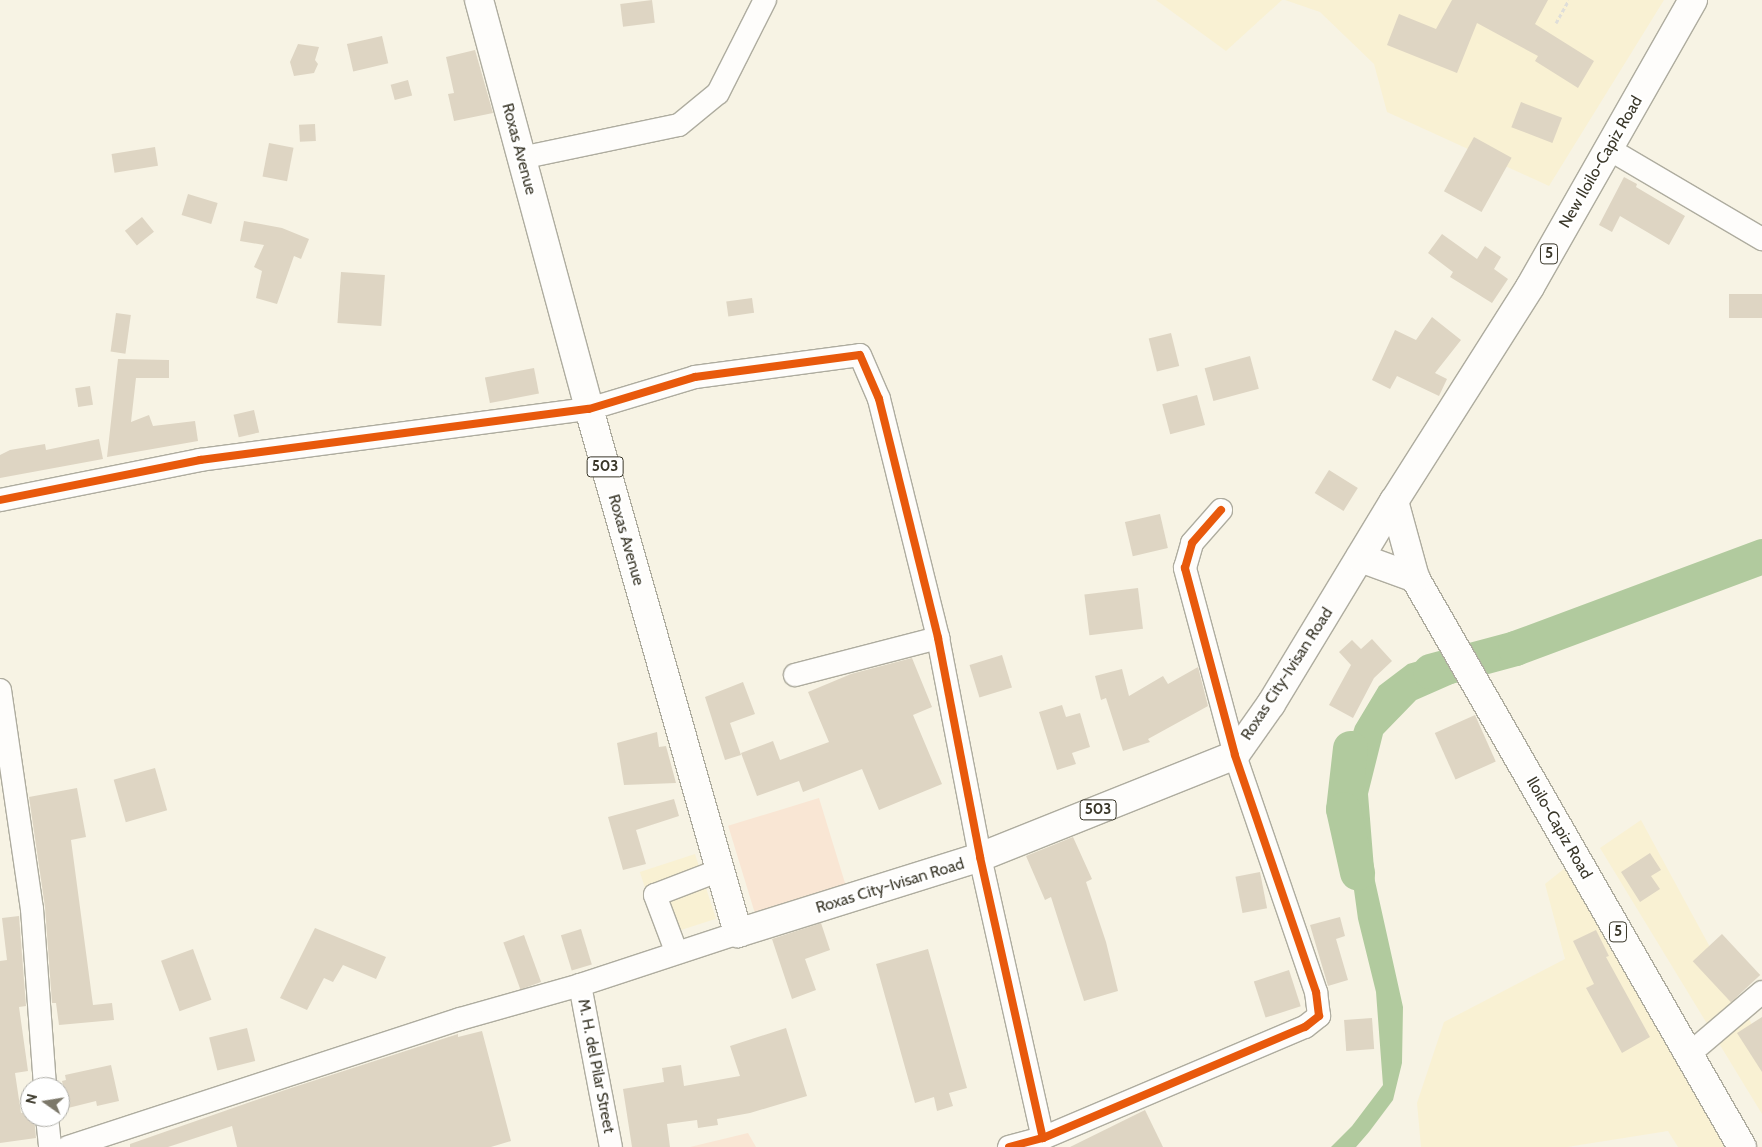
<!DOCTYPE html>
<html>
<head>
<meta charset="utf-8">
<style>
	body { margin:0 }
	#map { position:relative; width:1762px; height:1147px; overflow:hidden; background:#f7f3e4; font-family:Cabin,sans-serif }
	div>[style] { position:absolute }
	[style*='--x'] { left:calc(var(--x)*1px); top:calc(var(--y)*1px); width:calc(var(--w)*1px); rotate:calc(var(--a)*1deg) }
	.built>* { inset:0; background:#f9f1d3; transform-origin:0 0 }
	.green>* { inset:0; background:#f9e6d4; transform-origin:0 0 }
	.water>* { inset:0; background:#b1ca9e }
	.river>* { height:35px; margin:-17.5px; padding:0 17.5px; transform-origin:17.5px; border-radius:17.5px; background:#b1ca9e }
	.building>* { inset:0; background:#ded5c3; transform-origin:0 0 }
	.path>* { height:3px; margin-top:-1.5px; transform-origin:0; background:repeating-linear-gradient(90deg,#dfded9 0 4px,transparent 0 6.5px) }
	.roads { filter:drop-shadow(1px 0 #aeac9f) drop-shadow(-1px 0 #aeac9f) drop-shadow(0 1px #aeac9f) drop-shadow(0 -1px #aeac9f) }
	.minor>* { height:22px; margin:-11px; padding:0 11px; transform-origin:11px; border-radius:11px; background:#fefdfb }
	.major>* { height:28px; margin:-14px; padding:0 14px; transform-origin:14px; border-radius:14px; background:#fefdfb }
	.highway>* { height:28px; margin:-14px; padding:0 14px; transform-origin:14px; border-radius:14px; background:#fefdfb }
	.cycleway>* { height:8px; margin:-4px; padding:0 4px; transform-origin:4px; border-radius:4px; background:#e8590c }
	span { translate:-50% -50%; white-space:nowrap; text-align:center; line-height:1.15; -webkit-text-stroke:4.5px #fff; paint-order:stroke }
	.shield-label span { padding:1px 4px; background:#fff; border:1px solid; border-radius:4px; -webkit-text-stroke-width:0 }
	.shield-label { font-size:15px; color:#393628; font-weight:700 }
	.street-label { font-size:16px; color:#393628 }
	.north { position:absolute; left:20px; top:1077px; width:50px; height:50px; box-sizing:border-box; background:#fff; border:1px solid #b0afa9; border-radius:50%; rotate:283deg; font-size:14px; font-weight:700; line-height:20px; text-align:center; color:#393628 }
	.north::after { content:''; display:block; margin:auto; width:18px; height:22px; background:#7c786a; clip-path:polygon(50% 0,100% 100%,50% 72%,0 100%) }
</style>
</head>
<body>
<div id="map">
	<div class="built">
		<i style="clip-path:polygon(1156px 0,1282px 0,1226px 51px)"></i>
		<i style="clip-path:polygon(1285px 0,1664px 0,1549px 186px,1387px 112px,1374px 64px,1320px 12px)"></i>
		<i style="clip-path:polygon(1641px 820px,1762px 1043px,1762px 1114px,1600px 848px)"></i>
		<i style="left:695px;top:854px;width:68px;height:58px;rotate:72deg"></i>
		<i style="clip-path:polygon(1570px 864px,1728px 1147px,1678px 1147px,1668px 1131px,1567px 1147px,1421px 1147px,1417px 1103px,1444px 1022px,1565px 959px,1545px 884px)"></i>
	</div>
	<div class="green">
		<i style="left:819px;top:798px;width:96px;height:95px;rotate:73deg"></i>
		<i style="clip-path:polygon(748px 1133px,756px 1147px,690px 1147px)"></i>
	</div>
	<div class="water">
		<i style="clip-path:polygon(1450px 652px,1466px 678px,1416px 700px,1383px 734px,1368px 794px,1375px 881px,1403px 1007px,1402px 1063px,1393px 1100px,1369px 1132px,1356px 1147px,1331px 1147px,1352px 1126px,1383px 1085px,1376px 992px,1358px 919px,1350px 861px,1342px 766px,1355px 726px,1379px 686px,1408px 664px)"></i>
	</div>
	<div class="river">
		<i style="--x:1430;--y:671;--w:88;--a:-15.1"></i>
		<i style="--x:1515;--y:648;--w:264;--a:-20.4"></i>
		<i style="--x:1350;--y:748;--w:61;--a:96.5"></i>
		<i style="--x:1343;--y:809;--w:65;--a:77.5"></i>
	</div>
	<div class="building">
		<i style="left:652px;top:0;width:23px;height:32px;rotate:83deg"></i>
		<i style="clip-path:polygon(1452px 0,1548px 0,1535px 24px,1594px 61px,1578px 88px,1535px 61px,1538px 56px,1477px 23px,1457px 73px,1387px 45px,1399px 14px,1436px 29px)"></i>
		<i style="left:382px;top:36px;width:28px;height:36px;rotate:77deg"></i>
		<i style="clip-path:polygon(298px 44px,319px 47px,315px 60px,318px 64px,314px 73px,294px 76px,290px 62px)"></i>
		<i style="clip-path:polygon(475px 50px,493px 113px,454px 121px,448px 94px,454px 93px,446px 57px)"></i>
		<i style="left:408px;top:80px;width:16px;height:18px;rotate:75deg"></i>
		<i style="left:1521px;top:102px;width:44px;height:27px;rotate:21deg"></i>
		<i style="left:315px;top:124px;width:17px;height:16px;rotate:87deg"></i>
		<i style="left:1474px;top:137px;width:43px;height:62px;rotate:29deg"></i>
		<i style="left:269px;top:143px;width:25px;height:34px;rotate:11deg"></i>
		<i style="left:155px;top:147px;width:19px;height:44px;rotate:81deg"></i>
		<i style="clip-path:polygon(1624px 177px,1637px 184px,1636px 187px,1685px 216px,1669px 245px,1620px 216px,1612px 232px,1599px 225px)"></i>
		<i style="left:188px;top:194px;width:31px;height:22px;rotate:17deg"></i>
		<i style="left:142px;top:217px;width:19px;height:22px;rotate:51deg"></i>
		<i style="clip-path:polygon(244px 221px,282px 228px,309px 239px,301px 259px,294px 256px,277px 304px,256px 298px,262px 271px,254px 267px,264px 245px,240px 241px)"></i>
		<i style="clip-path:polygon(1442px 234px,1477px 259px,1485px 246px,1501px 257px,1494px 269px,1508px 279px,1492px 303px,1450px 277px,1453px 272px,1428px 253px)"></i>
		<i style="left:341px;top:272px;width:44px;height:51px;rotate:4deg"></i>
		<i style="left:1762px;top:294px;width:24px;height:33px;rotate:90deg"></i>
		<i style="left:752px;top:298px;width:15px;height:26px;rotate:82deg"></i>
		<i style="left:116px;top:313px;width:15px;height:39px;rotate:8deg"></i>
		<i style="clip-path:polygon(1432px 317px,1461px 340px,1435px 373px,1447px 379px,1439px 396px,1397px 376px,1390px 389px,1372px 380px,1395px 330px,1416px 340px)"></i>
		<i style="left:1171px;top:333px;width:34px;height:23px;rotate:76deg"></i>
		<i style="left:1250px;top:356px;width:34px;height:47px;rotate:75deg"></i>
		<i style="clip-path:polygon(118px 359px,169px 360px,169px 378px,136px 378px,131px 422px,149px 415px,153px 426px,195px 421px,198px 441px,107px 457px)"></i>
		<i style="left:534px;top:368px;width:26px;height:50px;rotate:79deg"></i>
		<i style="left:90px;top:386px;width:19px;height:15px;rotate:81deg"></i>
		<i style="left:1197px;top:395px;width:31px;height:36px;rotate:75deg"></i>
		<i style="left:254px;top:410px;width:23px;height:21px;rotate:77deg"></i>
		<i style="clip-path:polygon(99px 439px,103px 459px,0 478px,0 455px,10px 450px,45px 444px,46px 450px)"></i>
		<i style="left:1329px;top:470px;width:34px;height:27px;rotate:32deg"></i>
		<i style="left:1160px;top:514px;width:35px;height:36px;rotate:77deg"></i>
		<i style="left:1138px;top:588px;width:41px;height:54px;rotate:83deg"></i>
		<i style="clip-path:polygon(1372px 639px,1392px 661px,1374px 678px,1353px 718px,1329px 705px,1351px 665px,1339px 652px,1352px 640px,1361px 649px)"></i>
		<i style="left:1002px;top:655px;width:34px;height:34px;rotate:73deg"></i>
		<i style="clip-path:polygon(912px 658px,932px 707px,913px 715px,942px 784px,879px 810px,862px 769px,803px 792px,799px 781px,757px 796px,741px 753px,773px 741px,780px 760px,829px 742px,808px 692px,851px 674px)"></i>
		<i style="clip-path:polygon(1198px 667px,1208px 706px,1148px 739px,1150px 742px,1123px 751px,1106px 698px,1101px 700px,1095px 676px,1122px 669px,1129px 696px,1163px 676px,1168px 684px)"></i>
		<i style="clip-path:polygon(743px 682px,755px 714px,730px 723px,741px 755px,725px 760px,705px 697px)"></i>
		<i style="clip-path:polygon(1062px 705px,1066px 717px,1080px 713px,1090px 747px,1072px 753px,1076px 764px,1057px 770px,1039px 712px)"></i>
		<i style="left:1475px;top:715px;width:51px;height:44px;rotate:66deg"></i>
		<i style="clip-path:polygon(657px 732px,659px 747px,666px 746px,676px 783px,624px 785px,617px 743px)"></i>
		<i style="left:155px;top:768px;width:44px;height:43px;rotate:74deg"></i>
		<i style="clip-path:polygon(77px 788px,86px 837px,71px 840px,93px 1005px,112px 1003px,114px 1020px,59px 1025px,56px 1003px,52px 1003px,45px 907px,29px 797px)"></i>
		<i style="clip-path:polygon(674px 799px,679px 816px,636px 830px,646px 864px,623px 870px,608px 817px)"></i>
		<i style="clip-path:polygon(1073px 837px,1092px 879px,1086px 882px,1106px 942px,1118px 991px,1084px 1001px,1051px 897px,1045px 900px,1026px 856px)"></i>
		<i style="clip-path:polygon(1650px 853px,1661px 870px,1651px 876px,1660px 889px,1640px 902px,1621px 872px)"></i>
		<i style="left:1260px;top:872px;width:37px;height:25px;rotate:79deg"></i>
		<i style="clip-path:polygon(19px 916px,26px 1006px,19px 1007px,28px 1071px,15px 1073px,21px 1113px,30px 1112px,30px 1117px,34px 1117px,36px 1138px,0 1143px,0 961px,7px 960px,2px 918px)"></i>
		<i style="clip-path:polygon(1340px 917px,1345px 936px,1336px 939px,1348px 980px,1328px 986px,1310px 925px)"></i>
		<i style="clip-path:polygon(821px 923px,830px 950px,805px 959px,816px 990px,792px 999px,772px 939px)"></i>
		<i style="clip-path:polygon(315px 928px,386px 957px,376px 979px,343px 965px,333px 982px,324px 978px,307px 1010px,280px 998px)"></i>
		<i style="left:581px;top:929px;width:37px;height:21px;rotate:73deg"></i>
		<i style="clip-path:polygon(1596px 930px,1609px 956px,1606px 957px,1650px 1037px,1622px 1053px,1586px 988px,1594px 984px,1573px 941px)"></i>
		<i style="left:1722px;top:934px;width:56px;height:40px;rotate:47deg"></i>
		<i style="left:524px;top:935px;width:50px;height:22px;rotate:70deg"></i>
		<i style="left:193px;top:949px;width:54px;height:34px;rotate:70deg"></i>
		<i style="clip-path:polygon(928px 949px,967px 1088px,949px 1093px,953px 1106px,937px 1111px,934px 1097px,915px 1103px,876px 964px)"></i>
		<i style="left:1289px;top:970px;width:38px;height:37px;rotate:72deg"></i>
		<i style="clip-path:polygon(1762px 1017px,1762px 1072px,1737px 1033px)"></i>
		<i style="left:1372px;top:1018px;width:31px;height:28px;rotate:86deg"></i>
		<i style="left:247px;top:1028px;width:34px;height:39px;rotate:76deg"></i>
		<i style="clip-path:polygon(786px 1028px,807px 1096px,750px 1113px,717px 1119px,718px 1125px,698px 1128px,697px 1120px,667px 1124px,670px 1147px,632px 1147px,623px 1089px,664px 1082px,662px 1068px,681px 1065px,684px 1086px,740px 1076px,730px 1046px)"></i>
		<i style="clip-path:polygon(482px 1031px,511px 1141px,491px 1147px,237px 1147px,232px 1126px,168px 1147px,130px 1147px,130px 1144px,285px 1090px,458px 1034px,458px 1037px)"></i>
		<i style="clip-path:polygon(111px 1065px,119px 1101px,97px 1106px,96px 1101px,68px 1108px,62px 1081px,66px 1080px,65px 1075px)"></i>
		<i style="clip-path:polygon(1145px 1110px,1163px 1147px,1070px 1147px)"></i>
	</div>
	<div class="path">
		<i style="--x:1556;--y:23;--w:26;--a:-61"></i>
	</div>
	<div class="roads">
		<div class="minor">
			<i style="--x:1609;--y:149;--w:178;--a:30.5"></i>
			<i style="--x:521;--y:158;--w:161;--a:-11.8"></i>
			<i style="--x:679;--y:125;--w:50;--a:-39.4"></i>
			<i style="--x:718;--y:93;--w:104;--a:-63.2"></i>
			<i style="--x:0;--y:500;--w:204;--a:-11.3"></i>
			<i style="--x:200;--y:460;--w:392;--a:-7.5"></i>
			<i style="--x:589;--y:409;--w:111;--a:-16.8"></i>
			<i style="--x:695;--y:377;--w:166;--a:-7.6"></i>
			<i style="--x:860;--y:355;--w:48;--a:66.6"></i>
			<i style="--x:879;--y:399;--w:246;--a:76.1"></i>
			<i style="--x:938;--y:638;--w:223;--a:79.1"></i>
			<i style="--x:980;--y:857;--w:288;--a:77.4"></i>
			<i style="--x:795;--y:675;--w:148;--a:-14.5"></i>
			<i style="--x:0;--y:690;--w:221;--a:81.7"></i>
			<i style="--x:32;--y:909;--w:178;--a:85.8"></i>
			<i style="--x:676;--y:951;--w:60;--a:-110.6"></i>
			<i style="--x:655;--y:895;--w:67;--a:-20.9"></i>
			<i style="--x:580;--y:985;--w:165;--a:79.2"></i>
			<i style="--x:1688;--y:1055;--w:97;--a:-40.4"></i>
			<i style="--x:47;--y:1117;--w:30;--a:84"></i>
			<i style="--x:68;--y:1147;--w:412;--a:-18.1"></i>
			<i style="--x:460;--y:1019;--w:125;--a:-15.8"></i>
			<i style="--x:580;--y:985;--w:166;--a:-18.2"></i>
			<i style="--x:1009;--y:1147;--w:35;--a:-15"></i>
			<i style="--x:1043;--y:1138;--w:285;--a:-23"></i>
			<i style="--x:1305;--y:1027;--w:18;--a:-38"></i>
			<i style="--x:1319;--y:1016;--w:24;--a:-97"></i>
			<i style="--x:1316;--y:992;--w:250;--a:-108.9"></i>
			<i style="--x:1235;--y:755;--w:194;--a:-105"></i>
			<i style="--x:1185;--y:568;--w:26;--a:-74"></i>
			<i style="--x:1192;--y:543;--w:44;--a:-48.7"></i>
		</div>
		<div class="major">
			<i style="--x:479;--y:0;--w:424;--a:74.9"></i>
			<i style="--x:589;--y:409;--w:545;--a:74.13"></i>
			<i style="--x:738;--y:933;--w:254;--a:-17.4"></i>
			<i style="--x:980;--y:857;--w:275;--a:-21.8"></i>
			<i style="--x:1235;--y:755;--w:62;--a:-54.8"></i>
			<i style="--x:1271;--y:704;--w:237;--a:-58.8"></i>
		</div>
		<div class="highway">
			<i style="--x:1693;--y:0;--w:330;--a:119.6"></i>
			<i style="--x:1530;--y:287;--w:254;--a:122.4"></i>
			<i style="--x:1394;--y:501;--w:80;--a:74.7"></i>
			<i style="--x:1415;--y:578;--w:656;--a:60.11"></i>
			<i style="--x:1360;--y:558;--w:59;--a:20"></i>
		</div>
	</div>
	<div class="cycleway">
		<i style="--x:0;--y:500;--w:204;--a:-11.3"></i>
		<i style="--x:200;--y:460;--w:392;--a:-7.5"></i>
		<i style="--x:589;--y:409;--w:111;--a:-16.8"></i>
		<i style="--x:695;--y:377;--w:166;--a:-7.6"></i>
		<i style="--x:860;--y:355;--w:48;--a:66.6"></i>
		<i style="--x:879;--y:399;--w:246;--a:76.1"></i>
		<i style="--x:938;--y:638;--w:223;--a:79.1"></i>
		<i style="--x:980;--y:857;--w:288;--a:77.4"></i>
		<i style="--x:1009;--y:1147;--w:35;--a:-15"></i>
		<i style="--x:1043;--y:1138;--w:285;--a:-23"></i>
		<i style="--x:1305;--y:1027;--w:18;--a:-38"></i>
		<i style="--x:1319;--y:1016;--w:24;--a:-97"></i>
		<i style="--x:1316;--y:992;--w:250;--a:-108.9"></i>
		<i style="--x:1235;--y:755;--w:194;--a:-105"></i>
		<i style="--x:1185;--y:568;--w:26;--a:-74"></i>
		<i style="--x:1192;--y:543;--w:44;--a:-48.7"></i>
	</div>
	<div class="shield-label">
		<span style="left:1549px;top:254px">5</span>
		<span style="left:605px;top:467px">503</span>
		<span style="left:1098px;top:810px">503</span>
		<span style="left:1618px;top:932px">5</span>
	</div>
	<div class="street-label">
		<span style="left:519px;top:149px;rotate:75deg">Roxas Avenue</span>
		<span style="left:1601px;top:162px;rotate:-60deg">New Iloilo-Capiz Road</span>
		<span style="left:626px;top:540px;rotate:74deg">Roxas Avenue</span>
		<span style="left:1287px;top:674px;rotate:-57deg">Roxas City-Ivisan Road</span>
		<span style="left:1559px;top:828px;rotate:60deg">Iloilo-Capiz Road</span>
		<span style="left:890px;top:886px;rotate:-17deg">Roxas City-Ivisan Road</span>
		<span style="left:596px;top:1066px;rotate:79deg">M. H. del Pilar Street</span>
	</div>
	<div class="north">N</div>
</div>
</body>
</html>
